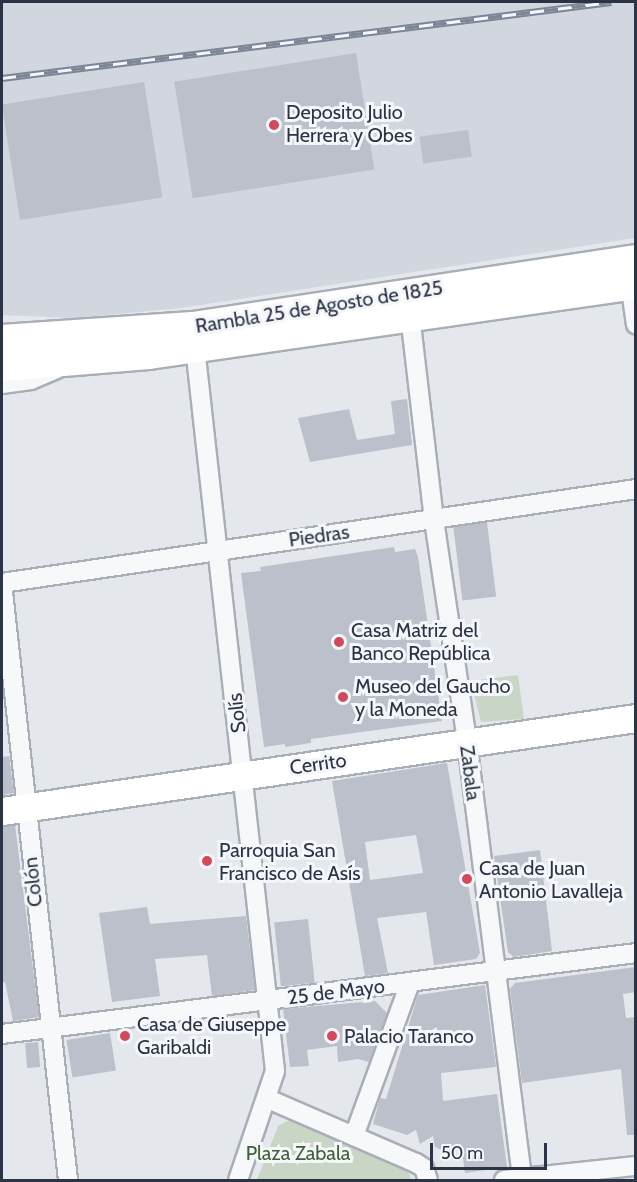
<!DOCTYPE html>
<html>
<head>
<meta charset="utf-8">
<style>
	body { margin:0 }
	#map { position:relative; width:637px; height:1182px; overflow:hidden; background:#e4e7ec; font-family:Cabin,sans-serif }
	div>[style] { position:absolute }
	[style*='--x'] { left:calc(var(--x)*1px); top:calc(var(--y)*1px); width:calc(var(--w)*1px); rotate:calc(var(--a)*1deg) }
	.built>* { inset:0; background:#d2d6de }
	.green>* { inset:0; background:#c9d6c5 }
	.building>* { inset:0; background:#bbc0ca; transform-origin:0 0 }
	.roads { filter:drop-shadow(2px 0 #a9aeb7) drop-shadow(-2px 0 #a9aeb7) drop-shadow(0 2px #a9aeb7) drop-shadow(0 -2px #a9aeb7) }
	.street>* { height:18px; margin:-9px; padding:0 9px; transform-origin:9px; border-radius:9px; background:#f7f8fa }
	.secondary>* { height:27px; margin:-13.5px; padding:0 13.5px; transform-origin:13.5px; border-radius:13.5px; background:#fff }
	.primary>* { height:30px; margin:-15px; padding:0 15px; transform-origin:15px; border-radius:15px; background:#fff }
	.rail>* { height:7px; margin-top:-3.5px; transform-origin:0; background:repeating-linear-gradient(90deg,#f4f6f9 0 14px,#7d8696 0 28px); box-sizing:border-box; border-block:2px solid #7d8696 }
	.dots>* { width:16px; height:16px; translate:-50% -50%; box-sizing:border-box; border:3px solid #f4f6f9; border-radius:50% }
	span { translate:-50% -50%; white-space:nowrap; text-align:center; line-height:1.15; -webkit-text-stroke:6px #f4f6f9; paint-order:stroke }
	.poi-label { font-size:20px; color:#2b3445 }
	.left { translate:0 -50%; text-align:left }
	.street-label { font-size:20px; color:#2b3445 }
	.park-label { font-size:20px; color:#3f6138 }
	.frame { position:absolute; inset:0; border:3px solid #2b3445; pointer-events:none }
	.scale { position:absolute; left:430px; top:1143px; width:117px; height:27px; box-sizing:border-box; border:3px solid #2b3445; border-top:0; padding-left:8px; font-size:18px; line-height:21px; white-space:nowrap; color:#2b3445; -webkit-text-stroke:4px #f4f6f9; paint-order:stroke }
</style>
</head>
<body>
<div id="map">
	<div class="built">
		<i style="clip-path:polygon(2px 2px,635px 2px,635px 238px,181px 308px,74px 318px,2px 315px)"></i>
	</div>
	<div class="green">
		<i style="clip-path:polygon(518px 675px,524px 719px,481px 722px,471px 681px)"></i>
		<i style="clip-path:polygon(291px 1119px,407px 1170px,412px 1180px,257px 1180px,278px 1126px)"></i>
	</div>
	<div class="building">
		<i style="left:356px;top:53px;width:118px;height:184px;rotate:81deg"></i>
		<i style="left:144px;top:82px;width:117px;height:144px;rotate:81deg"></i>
		<i style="left:468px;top:130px;width:27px;height:49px;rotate:82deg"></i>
		<i style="clip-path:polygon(407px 399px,412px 445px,310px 462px,298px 418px,349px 409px,357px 440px,395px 434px,391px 401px)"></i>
		<i style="left:487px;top:522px;width:75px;height:34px;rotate:83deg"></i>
		<i style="clip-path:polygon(394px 547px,395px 552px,415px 549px,418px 557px,442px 721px,311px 739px,311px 743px,285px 747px,285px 744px,264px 747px,241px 573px,261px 571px,260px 567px)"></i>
		<i style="clip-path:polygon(9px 756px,14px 793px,2px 795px,2px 757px)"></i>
		<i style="clip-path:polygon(evenodd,447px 763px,480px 953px,476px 959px,434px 965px,426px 912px,377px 918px,388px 973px,365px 976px,332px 781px,447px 763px,416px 835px,423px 873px,370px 880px,365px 842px,416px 835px)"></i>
		<i style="clip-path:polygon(15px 825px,39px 1017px,13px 1021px,5px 982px,2px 983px,2px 826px)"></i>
		<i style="clip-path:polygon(540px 850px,552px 951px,514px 957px,508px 952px,494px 856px)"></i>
		<i style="clip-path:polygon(147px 907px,150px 924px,246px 916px,255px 990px,212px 996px,207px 955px,155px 959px,160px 996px,112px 1002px,99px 913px)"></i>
		<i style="left:308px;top:919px;width:64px;height:34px;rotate:84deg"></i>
		<i style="clip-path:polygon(636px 967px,636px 992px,623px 994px,626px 1018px,636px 1017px,636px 1135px,627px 1135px,621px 1069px,522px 1083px,510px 989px,515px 983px)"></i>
		<i style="clip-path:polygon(485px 985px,496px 1067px,441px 1073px,443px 1101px,497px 1094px,507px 1167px,465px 1173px,461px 1144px,440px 1149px,435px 1147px,433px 1136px,420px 1144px,416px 1130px,407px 1135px,373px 1124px,380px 1098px,386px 1099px,418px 995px)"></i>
		<i style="clip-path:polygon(375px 1001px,387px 1013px,369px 1062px,358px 1059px,338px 1062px,337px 1046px,307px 1050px,309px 1066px,290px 1067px,283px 1009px)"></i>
		<i style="left:110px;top:1033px;width:38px;height:44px;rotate:81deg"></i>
		<i style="left:38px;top:1042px;width:25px;height:13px;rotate:85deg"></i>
	</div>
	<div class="roads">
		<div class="street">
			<i style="--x:629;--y:275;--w:50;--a:82"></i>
			<i style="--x:409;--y:307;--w:214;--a:83.3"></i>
			<i style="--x:434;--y:520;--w:224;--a:81.5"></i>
			<i style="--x:467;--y:742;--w:441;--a:82.8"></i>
			<i style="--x:194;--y:338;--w:737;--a:83.69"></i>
			<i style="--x:275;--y:1071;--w:115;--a:108.7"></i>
			<i style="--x:2;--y:384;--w:29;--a:-8"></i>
			<i style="--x:31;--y:380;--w:28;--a:-23"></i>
			<i style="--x:2;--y:583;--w:641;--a:-8.43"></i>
			<i style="--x:2;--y:583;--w:601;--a:83.69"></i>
			<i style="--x:2;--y:1034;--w:639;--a:-7.28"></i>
			<i style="--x:268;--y:1099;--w:161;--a:23.4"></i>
			<i style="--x:416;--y:1163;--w:9;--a:32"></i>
			<i style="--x:424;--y:1168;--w:13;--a:72"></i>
			<i style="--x:354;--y:1136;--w:163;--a:-69.9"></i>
			<i style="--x:504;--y:1180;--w:133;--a:-6.1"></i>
		</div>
		<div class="secondary">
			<i style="--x:2;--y:811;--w:641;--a:-8.35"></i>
		</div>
		<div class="primary">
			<i style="--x:2;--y:340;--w:191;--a:-3.9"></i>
			<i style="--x:193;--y:327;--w:448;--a:-8.6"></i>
			<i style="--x:2;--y:366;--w:147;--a:-4.7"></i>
			<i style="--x:149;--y:354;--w:492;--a:-8.2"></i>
		</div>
	</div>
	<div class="rail">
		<i style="--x:2;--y:78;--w:614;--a:-7.11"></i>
	</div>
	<div class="dots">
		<i style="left:274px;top:125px;background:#d1495b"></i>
		<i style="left:339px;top:642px;background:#d1495b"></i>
		<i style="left:343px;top:697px;background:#d1495b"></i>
		<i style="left:207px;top:861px;background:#d1495b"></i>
		<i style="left:467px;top:879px;background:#d1495b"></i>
		<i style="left:125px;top:1036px;background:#d1495b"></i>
		<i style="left:332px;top:1036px;background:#d1495b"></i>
	</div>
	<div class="poi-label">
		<span class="left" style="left:286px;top:124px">Deposito Julio<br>Herrera y Obes</span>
		<span class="left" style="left:351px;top:642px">Casa Matriz del<br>Banco República</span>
		<span class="left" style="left:355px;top:698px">Museo del Gaucho<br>y la Moneda</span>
		<span class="left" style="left:219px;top:862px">Parroquia San<br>Francisco de Asís</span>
		<span class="left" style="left:479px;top:880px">Casa de Juan<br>Antonio Lavalleja</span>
		<span class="left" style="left:137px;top:1036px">Casa de Giuseppe<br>Garibaldi</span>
		<span class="left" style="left:344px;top:1036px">Palacio Taranco</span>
	</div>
	<div class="street-label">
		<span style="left:319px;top:307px;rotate:-9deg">Rambla 25 de Agosto de 1825</span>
		<span style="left:319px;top:536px;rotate:-8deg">Piedras</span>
		<span style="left:237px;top:713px;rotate:-96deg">Solís</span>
		<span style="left:318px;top:764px;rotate:-8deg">Cerrito</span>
		<span style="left:470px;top:773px;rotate:83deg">Zabala</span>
		<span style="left:33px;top:882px;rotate:-96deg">Colón</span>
		<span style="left:336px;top:992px;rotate:-7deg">25 de Mayo</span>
	</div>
	<div class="park-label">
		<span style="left:298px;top:1153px">Plaza Zabala</span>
	</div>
	<div class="frame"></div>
	<div class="scale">50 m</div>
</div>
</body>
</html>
